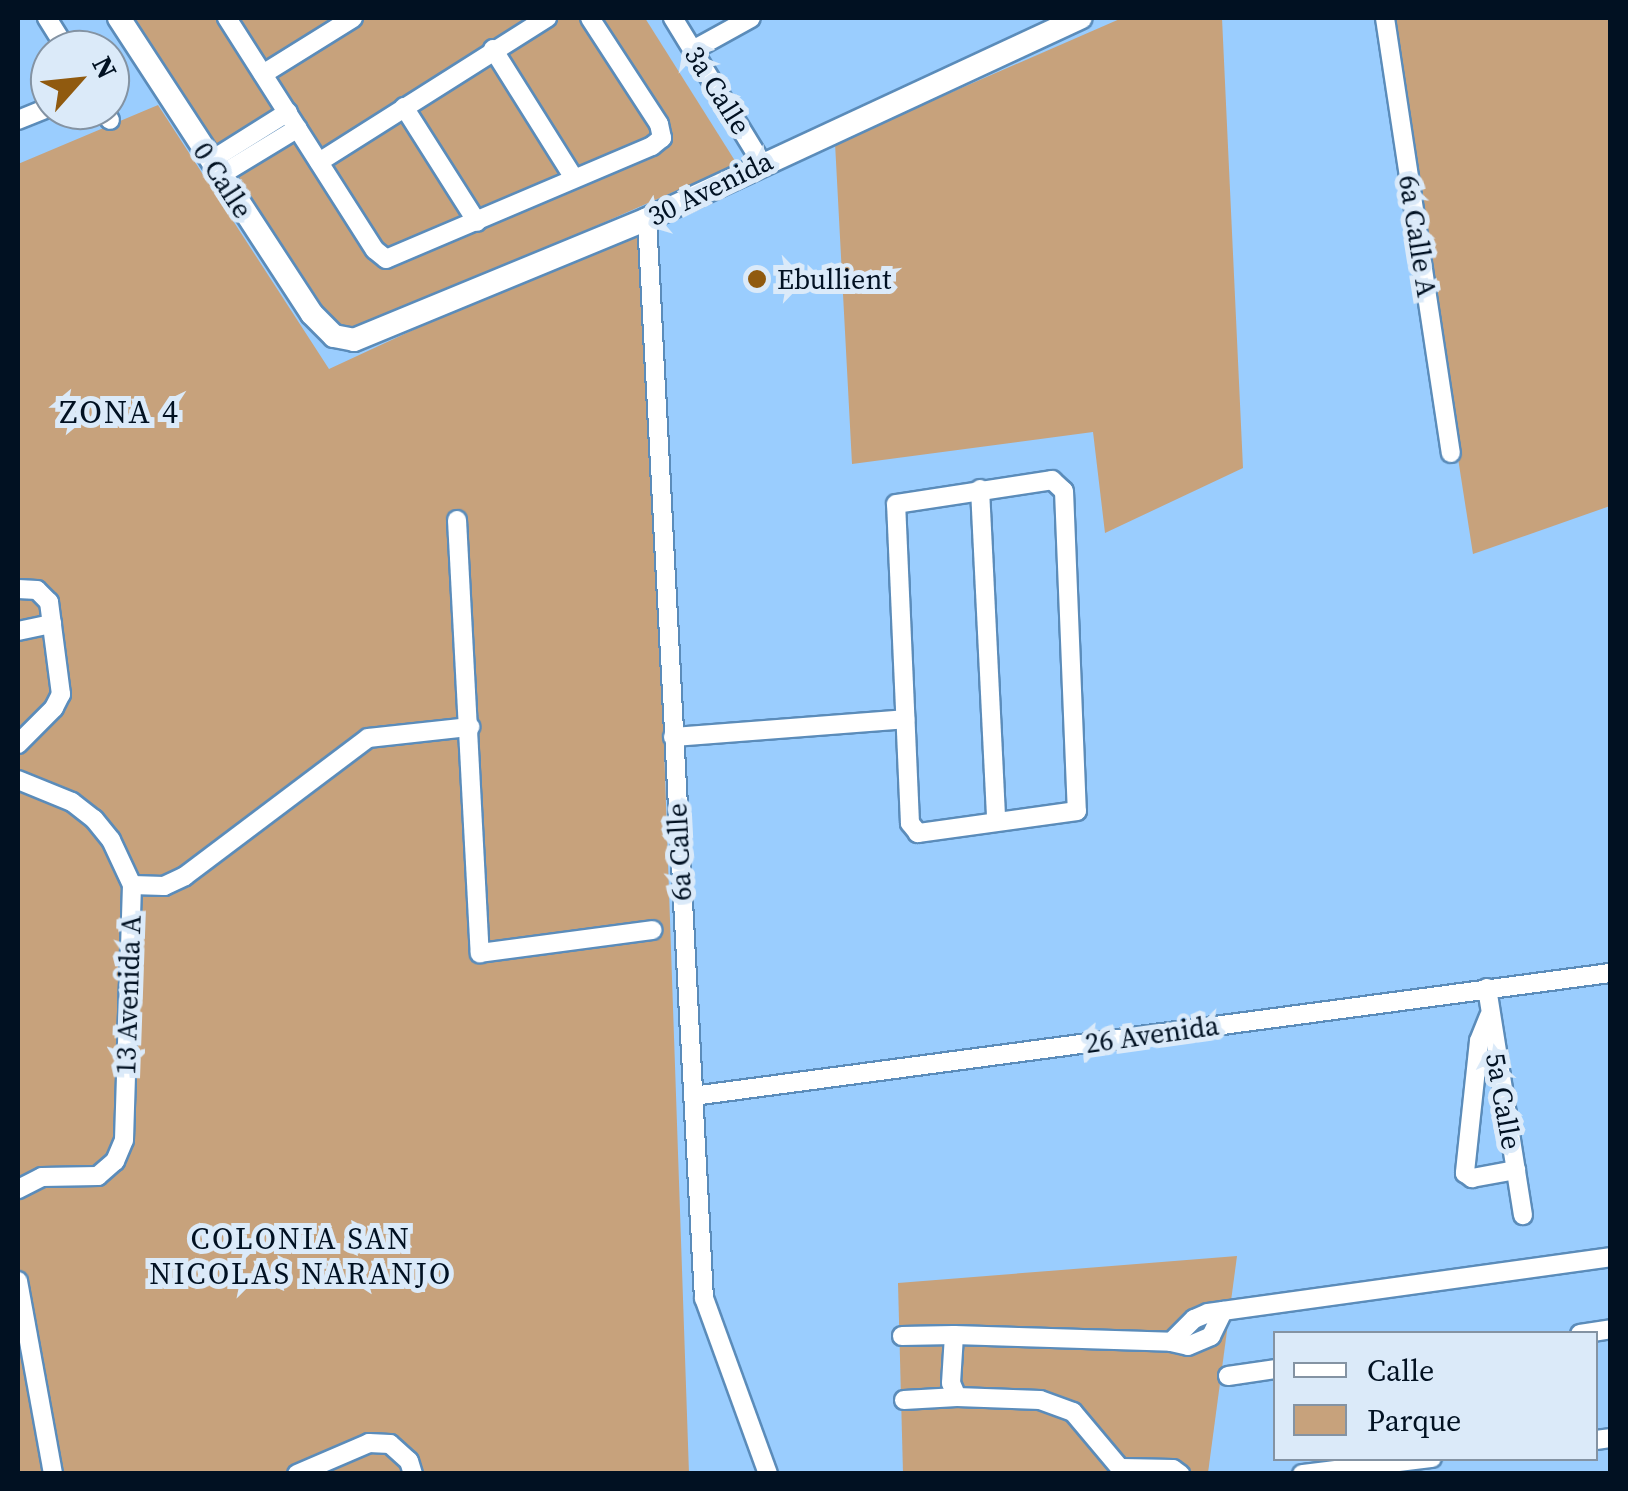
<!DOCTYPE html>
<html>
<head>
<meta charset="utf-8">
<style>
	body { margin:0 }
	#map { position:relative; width:1628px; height:1491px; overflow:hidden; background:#9acdfe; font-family:"Source Serif 4",serif }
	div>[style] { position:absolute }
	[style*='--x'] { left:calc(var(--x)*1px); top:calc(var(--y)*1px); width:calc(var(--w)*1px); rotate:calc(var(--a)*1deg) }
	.green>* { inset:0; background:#c7a27c }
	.roads { filter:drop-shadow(2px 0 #5b8cba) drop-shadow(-2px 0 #5b8cba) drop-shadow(0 2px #5b8cba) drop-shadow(0 -2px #5b8cba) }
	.minor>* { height:18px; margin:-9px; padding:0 9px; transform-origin:9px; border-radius:9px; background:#fff }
	.tertiary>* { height:22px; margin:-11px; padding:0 11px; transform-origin:11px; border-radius:11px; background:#fff }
	.dots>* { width:28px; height:28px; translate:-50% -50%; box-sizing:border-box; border:5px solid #dbeaf9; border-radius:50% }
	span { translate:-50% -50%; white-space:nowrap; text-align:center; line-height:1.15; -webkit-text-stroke:10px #dbeaf9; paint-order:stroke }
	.street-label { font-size:28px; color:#011122 }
	.poi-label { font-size:28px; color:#011122 }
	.left { translate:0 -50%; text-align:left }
	.neighbourhood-label { font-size:30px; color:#011122; letter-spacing:2.5px }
	.quarter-label { font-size:32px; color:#011122; letter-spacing:2.5px }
	.frame { position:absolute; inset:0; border:20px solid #011122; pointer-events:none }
	.legend { position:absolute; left:1273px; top:1331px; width:325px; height:130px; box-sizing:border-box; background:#dbeaf9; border:2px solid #8493a3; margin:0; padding:12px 18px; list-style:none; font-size:30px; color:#011122 }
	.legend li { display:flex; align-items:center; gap:20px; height:50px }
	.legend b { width:50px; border:2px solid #8493a3 }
	.north { position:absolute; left:30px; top:30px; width:100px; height:100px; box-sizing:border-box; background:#dbeaf9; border:2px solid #8493a3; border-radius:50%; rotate:63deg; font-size:28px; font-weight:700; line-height:40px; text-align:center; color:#011122 }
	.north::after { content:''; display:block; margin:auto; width:35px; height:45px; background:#905a0f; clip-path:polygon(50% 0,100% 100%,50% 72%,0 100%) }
</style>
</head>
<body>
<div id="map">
	<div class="green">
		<i style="clip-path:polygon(134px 18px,645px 18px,737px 164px,343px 337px)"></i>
		<i style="clip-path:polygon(1122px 18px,1222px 18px,1243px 468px,1105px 533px,1093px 432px,852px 464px,835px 143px)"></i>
		<i style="clip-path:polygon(1389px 18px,1610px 18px,1610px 506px,1473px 554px)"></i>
		<i style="clip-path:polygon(158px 105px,329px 369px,646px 222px,689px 1473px,18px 1473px,18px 164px)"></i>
		<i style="clip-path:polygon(1237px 1256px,1208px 1473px,903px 1473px,898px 1283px)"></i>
	</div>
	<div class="roads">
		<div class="minor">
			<i style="--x:47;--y:18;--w:38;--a:58"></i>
			<i style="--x:227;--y:18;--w:275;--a:57.5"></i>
			<i style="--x:375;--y:250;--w:14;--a:39"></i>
			<i style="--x:386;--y:259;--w:289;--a:-23"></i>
			<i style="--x:652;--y:146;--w:13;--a:-39"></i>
			<i style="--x:662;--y:138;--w:14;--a:-102"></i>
			<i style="--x:659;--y:124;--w:126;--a:-123.1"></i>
			<i style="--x:673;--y:18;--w:170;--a:58.5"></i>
			<i style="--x:1385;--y:18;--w:440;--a:81.4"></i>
			<i style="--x:493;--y:49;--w:152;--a:57.9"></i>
			<i style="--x:693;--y:50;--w:66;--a:-28.9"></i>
			<i style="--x:263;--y:74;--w:106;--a:-31.9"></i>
			<i style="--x:404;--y:107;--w:136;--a:57.6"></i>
			<i style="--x:103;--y:110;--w:12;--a:55"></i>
			<i style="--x:18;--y:120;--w:35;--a:-22"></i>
			<i style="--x:210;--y:161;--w:92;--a:-32.1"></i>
			<i style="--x:319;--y:162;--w:270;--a:-32.3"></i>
			<i style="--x:219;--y:176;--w:92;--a:-31.3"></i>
			<i style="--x:647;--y:219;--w:1081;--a:86.98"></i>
			<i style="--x:704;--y:1298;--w:187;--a:70"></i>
			<i style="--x:1052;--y:480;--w:16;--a:43"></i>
			<i style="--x:1064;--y:491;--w:320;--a:87.7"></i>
			<i style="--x:1077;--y:811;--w:161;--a:172.1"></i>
			<i style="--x:918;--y:833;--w:13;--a:-129"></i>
			<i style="--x:910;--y:823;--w:319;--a:-92.5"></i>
			<i style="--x:896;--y:504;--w:158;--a:-8.7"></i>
			<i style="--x:980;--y:489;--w:332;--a:87.2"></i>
			<i style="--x:457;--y:520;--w:434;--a:87"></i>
			<i style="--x:480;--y:953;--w:174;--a:-7.6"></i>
			<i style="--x:18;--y:589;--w:19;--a:3"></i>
			<i style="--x:37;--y:590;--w:17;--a:45"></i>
			<i style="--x:49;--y:602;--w:93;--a:82.6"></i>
			<i style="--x:61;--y:694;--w:16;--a:117"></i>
			<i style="--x:54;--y:708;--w:51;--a:135"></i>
			<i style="--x:18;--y:631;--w:35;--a:-12"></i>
			<i style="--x:673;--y:737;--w:233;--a:-4.4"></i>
			<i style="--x:18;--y:780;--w:58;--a:22.2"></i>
			<i style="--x:72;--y:802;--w:28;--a:38"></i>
			<i style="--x:94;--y:819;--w:27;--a:51"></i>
			<i style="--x:111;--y:840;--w:50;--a:65"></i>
			<i style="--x:132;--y:885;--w:255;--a:91.8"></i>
			<i style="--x:124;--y:1140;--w:23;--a:113"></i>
			<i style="--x:115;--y:1161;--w:23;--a:139"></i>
			<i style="--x:98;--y:1176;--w:56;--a:179"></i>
			<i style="--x:42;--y:1177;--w:27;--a:153"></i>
			<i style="--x:132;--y:885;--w:32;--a:2"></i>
			<i style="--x:164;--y:886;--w:23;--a:-25"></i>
			<i style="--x:185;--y:876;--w:229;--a:-37"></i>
			<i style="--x:368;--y:738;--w:103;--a:-6.2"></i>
			<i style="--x:1487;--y:988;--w:230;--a:81"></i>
			<i style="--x:1489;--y:1016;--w:27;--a:112"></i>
			<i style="--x:1479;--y:1041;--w:133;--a:96.1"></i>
			<i style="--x:1465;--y:1173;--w:9;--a:36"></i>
			<i style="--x:1472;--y:1178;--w:45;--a:-10.3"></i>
			<i style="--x:693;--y:1096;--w:925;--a:-7.64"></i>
			<i style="--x:18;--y:1281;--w:196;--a:79.7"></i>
			<i style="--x:1580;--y:1334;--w:30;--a:-9"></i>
			<i style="--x:902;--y:1336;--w:52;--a:-1.1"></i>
			<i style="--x:1171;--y:1342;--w:33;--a:-45"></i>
			<i style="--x:1194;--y:1319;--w:15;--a:-23"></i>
			<i style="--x:1208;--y:1313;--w:406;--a:-7.9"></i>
			<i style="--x:1228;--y:1376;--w:49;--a:-8.3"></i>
			<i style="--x:904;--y:1400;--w:53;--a:-3.2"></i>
			<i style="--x:1596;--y:1440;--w:14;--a:-8"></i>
			<i style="--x:1122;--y:1468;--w:51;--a:1.1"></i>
			<i style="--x:1173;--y:1469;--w:9;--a:36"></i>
			<i style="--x:297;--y:1474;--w:78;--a:-23.3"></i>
			<i style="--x:369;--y:1443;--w:21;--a:3"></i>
			<i style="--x:390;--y:1444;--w:25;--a:42"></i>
			<i style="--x:409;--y:1461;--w:14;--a:73"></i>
			<i style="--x:1125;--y:1474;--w:81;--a:-130"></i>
			<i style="--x:1073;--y:1412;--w:35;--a:-160"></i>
			<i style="--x:1040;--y:1400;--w:83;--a:-177.9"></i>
			<i style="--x:957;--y:1397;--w:15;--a:-113"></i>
			<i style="--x:951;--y:1383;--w:48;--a:-86.4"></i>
			<i style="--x:954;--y:1335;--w:217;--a:1.8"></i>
			<i style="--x:1171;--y:1342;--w:17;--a:13"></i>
			<i style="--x:1188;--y:1346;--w:25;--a:-23"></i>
			<i style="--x:1211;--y:1336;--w:28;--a:-64"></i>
			<i style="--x:1302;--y:1474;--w:131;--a:-7"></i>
		</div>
		<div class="tertiary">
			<i style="--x:119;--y:18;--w:353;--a:56.9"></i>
			<i style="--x:312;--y:314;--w:31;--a:45"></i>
			<i style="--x:334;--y:336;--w:20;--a:11"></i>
			<i style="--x:354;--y:340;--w:317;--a:-22.4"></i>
			<i style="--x:647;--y:219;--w:478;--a:-24.9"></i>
		</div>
	</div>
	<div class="dots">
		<i style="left:757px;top:279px;background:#905a0f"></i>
	</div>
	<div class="street-label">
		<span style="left:718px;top:90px;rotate:58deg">3a Calle</span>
		<span style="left:223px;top:180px;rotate:57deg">0 Calle</span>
		<span style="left:710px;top:188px;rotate:-26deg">30 Avenida</span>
		<span style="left:1418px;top:236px;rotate:81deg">6a Calle A</span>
		<span style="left:679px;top:852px;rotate:-93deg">6a Calle</span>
		<span style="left:128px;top:995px;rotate:-88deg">13 Avenida A</span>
		<span style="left:1152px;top:1034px;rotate:-8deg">26 Avenida</span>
		<span style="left:1504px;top:1101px;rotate:80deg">5a Calle</span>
	</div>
	<div class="poi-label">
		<span class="left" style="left:777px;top:279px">Ebullient</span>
	</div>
	<div class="neighbourhood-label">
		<span style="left:301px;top:1256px">COLONIA SAN<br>NICOLAS NARANJO</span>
	</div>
	<div class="quarter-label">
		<span style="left:120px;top:412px">ZONA 4</span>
	</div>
	<div class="frame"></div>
	<ul class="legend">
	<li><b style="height:12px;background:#fff"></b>Calle</li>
	<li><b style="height:28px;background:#c7a27c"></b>Parque</li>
	</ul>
	<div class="north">N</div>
</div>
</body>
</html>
